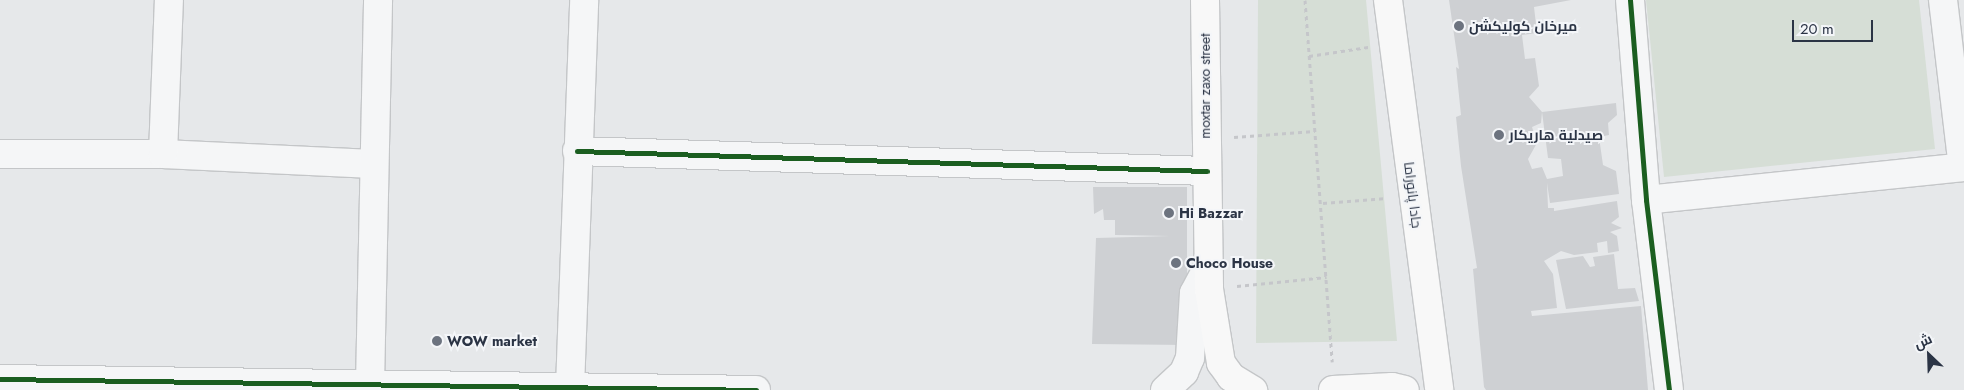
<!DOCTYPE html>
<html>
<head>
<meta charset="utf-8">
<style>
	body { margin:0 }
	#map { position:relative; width:1964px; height:390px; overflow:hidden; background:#e6e8ea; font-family:Jost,Cairo,sans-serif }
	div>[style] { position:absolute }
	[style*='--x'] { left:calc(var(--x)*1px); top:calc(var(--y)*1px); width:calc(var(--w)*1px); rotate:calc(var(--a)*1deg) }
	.green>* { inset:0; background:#d6ded6 }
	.building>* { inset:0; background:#ced0d3 }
	.path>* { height:3px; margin-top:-1.5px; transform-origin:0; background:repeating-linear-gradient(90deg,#c5c6ca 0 4px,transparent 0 8px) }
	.roads { filter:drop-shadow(1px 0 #c4c6c8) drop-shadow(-1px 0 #c4c6c8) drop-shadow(0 1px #c4c6c8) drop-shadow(0 -1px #c4c6c8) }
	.minor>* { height:28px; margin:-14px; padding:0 14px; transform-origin:14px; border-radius:14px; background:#f5f6f7 }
	.tertiary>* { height:28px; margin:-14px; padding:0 14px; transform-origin:14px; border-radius:14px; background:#f5f6f7 }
	.secondary>* { height:28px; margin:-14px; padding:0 14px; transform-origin:14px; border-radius:14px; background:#f8f8f8 }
	.cycleway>* { height:5px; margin:-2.5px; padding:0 2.5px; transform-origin:2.5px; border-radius:2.5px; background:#1b5e20 }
	.dots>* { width:14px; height:14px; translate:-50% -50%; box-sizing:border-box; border:2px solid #f4f6f9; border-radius:50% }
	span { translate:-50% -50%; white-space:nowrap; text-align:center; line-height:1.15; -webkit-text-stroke:4px #f4f6f9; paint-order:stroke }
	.poi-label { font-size:14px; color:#2b3445; font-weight:700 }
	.left { translate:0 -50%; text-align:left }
	.street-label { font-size:14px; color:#2b3445 }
	.north { position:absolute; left:1904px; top:330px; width:50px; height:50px; -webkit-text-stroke:4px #f4f6f9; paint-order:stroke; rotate:336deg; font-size:14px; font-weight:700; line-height:20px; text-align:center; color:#2b3445 }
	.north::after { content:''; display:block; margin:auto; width:18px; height:22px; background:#2b3445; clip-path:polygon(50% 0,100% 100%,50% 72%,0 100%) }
	.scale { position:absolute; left:1792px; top:20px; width:81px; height:22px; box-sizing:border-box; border:2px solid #2b3445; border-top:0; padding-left:6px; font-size:15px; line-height:18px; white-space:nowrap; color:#2b3445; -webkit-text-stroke:4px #f4f6f9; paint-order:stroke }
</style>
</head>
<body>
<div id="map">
	<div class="green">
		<i style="clip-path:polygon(1258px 0,1366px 0,1397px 341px,1256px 343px)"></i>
		<i style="clip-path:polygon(1646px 0,1919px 0,1935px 149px,1664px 177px)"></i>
	</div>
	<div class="building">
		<i style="clip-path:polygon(1449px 0,1571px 0,1534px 7px,1537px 33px,1522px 35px,1525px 59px,1535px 58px,1539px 86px,1529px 97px,1542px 112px,1541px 123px,1532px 127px,1537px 143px,1528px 159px,1532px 169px,1542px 167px,1547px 179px,1563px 176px,1561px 159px,1548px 158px,1542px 112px,1616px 103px,1617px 115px,1608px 123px,1609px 135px,1599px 137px,1603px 165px,1616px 171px,1619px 194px,1550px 203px,1547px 183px,1548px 208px,1554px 208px,1554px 211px,1617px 201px,1619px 217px,1611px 223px,1622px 228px,1610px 232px,1617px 236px,1619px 251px,1608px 253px,1607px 241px,1597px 243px,1598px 252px,1574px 255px,1561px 251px,1544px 261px,1553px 274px,1557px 308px,1531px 311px,1532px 316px,1641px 306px,1648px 390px,1486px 390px,1484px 387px,1473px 269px,1477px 268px,1461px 166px,1456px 117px,1461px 115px,1456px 67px,1459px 69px)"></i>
		<i style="clip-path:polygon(1093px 187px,1187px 187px,1187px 345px,1092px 344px,1096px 238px,1170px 236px,1115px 235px,1115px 220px,1104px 220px,1103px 209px,1094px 214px)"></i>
		<i style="clip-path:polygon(1614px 254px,1618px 289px,1635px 288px,1639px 301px,1566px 309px,1556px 260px,1583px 256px,1590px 267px,1595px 266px,1593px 257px)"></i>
	</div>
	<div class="path">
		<i style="--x:1305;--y:0;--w:363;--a:85.7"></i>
		<i style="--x:1309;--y:56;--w:60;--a:-8.7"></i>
		<i style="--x:1234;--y:137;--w:81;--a:-4.2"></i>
		<i style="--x:1323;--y:203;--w:64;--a:-4.5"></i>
		<i style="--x:1237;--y:286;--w:90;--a:-5.7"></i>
	</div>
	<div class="roads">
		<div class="minor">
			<i style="--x:1630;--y:0;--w:201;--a:85.4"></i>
			<i style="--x:1646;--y:200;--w:191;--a:83.1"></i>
			<i style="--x:1943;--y:0;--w:168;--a:83.2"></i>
			<i style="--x:577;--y:151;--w:630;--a:1.82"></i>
			<i style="--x:0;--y:154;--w:163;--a:0"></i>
			<i style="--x:163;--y:154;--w:210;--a:2.7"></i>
			<i style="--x:163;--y:154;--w:154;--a:-87.8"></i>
			<i style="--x:1646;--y:200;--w:320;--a:-5.9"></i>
			<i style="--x:370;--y:385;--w:385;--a:-88.8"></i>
			<i style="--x:570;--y:388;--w:388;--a:-87.9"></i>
		</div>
		<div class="tertiary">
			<i style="--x:0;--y:379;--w:756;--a:0.83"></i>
			<i style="--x:1165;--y:390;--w:26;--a:-43"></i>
			<i style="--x:1184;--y:372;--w:15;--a:-67"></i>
			<i style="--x:1190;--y:358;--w:65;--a:-86.5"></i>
			<i style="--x:1194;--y:293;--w:32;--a:-62"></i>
		</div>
		<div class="secondary">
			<i style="--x:1205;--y:0;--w:289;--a:89.2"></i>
			<i style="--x:1209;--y:289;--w:75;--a:80.8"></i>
			<i style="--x:1221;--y:363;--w:17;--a:54"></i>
			<i style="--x:1231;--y:377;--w:26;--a:31"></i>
			<i style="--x:1388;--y:0;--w:393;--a:82.5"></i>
			<i style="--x:1333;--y:390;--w:59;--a:-2.9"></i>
			<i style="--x:1392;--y:387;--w:13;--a:13"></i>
		</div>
	</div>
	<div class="cycleway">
		<i style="--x:1630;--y:0;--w:201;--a:85.4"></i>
		<i style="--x:1646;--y:200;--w:191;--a:83.1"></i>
		<i style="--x:577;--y:151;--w:630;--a:1.82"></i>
		<i style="--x:0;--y:379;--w:756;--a:0.83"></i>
	</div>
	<div class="dots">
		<i style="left:1459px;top:26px;background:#6c737f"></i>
		<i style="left:1499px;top:135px;background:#6c737f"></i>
		<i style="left:1169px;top:213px;background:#6c737f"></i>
		<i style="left:1176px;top:263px;background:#6c737f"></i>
		<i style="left:437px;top:341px;background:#6c737f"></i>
	</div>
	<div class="poi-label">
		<span class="left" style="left:1469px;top:26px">میرخان کولیکشن</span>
		<span class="left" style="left:1509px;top:135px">صيدلية هاريكار</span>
		<span class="left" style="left:1179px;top:213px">Hi Bazzar</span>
		<span class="left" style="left:1186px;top:263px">Choco House</span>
		<span class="left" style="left:447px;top:341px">WOW market</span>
	</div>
	<div class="street-label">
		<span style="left:1205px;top:86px;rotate:-90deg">moxtar zaxo street</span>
		<span style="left:1413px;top:195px;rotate:83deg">جادا پانوراما</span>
	</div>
	<div class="north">ش</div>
	<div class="scale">20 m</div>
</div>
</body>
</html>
